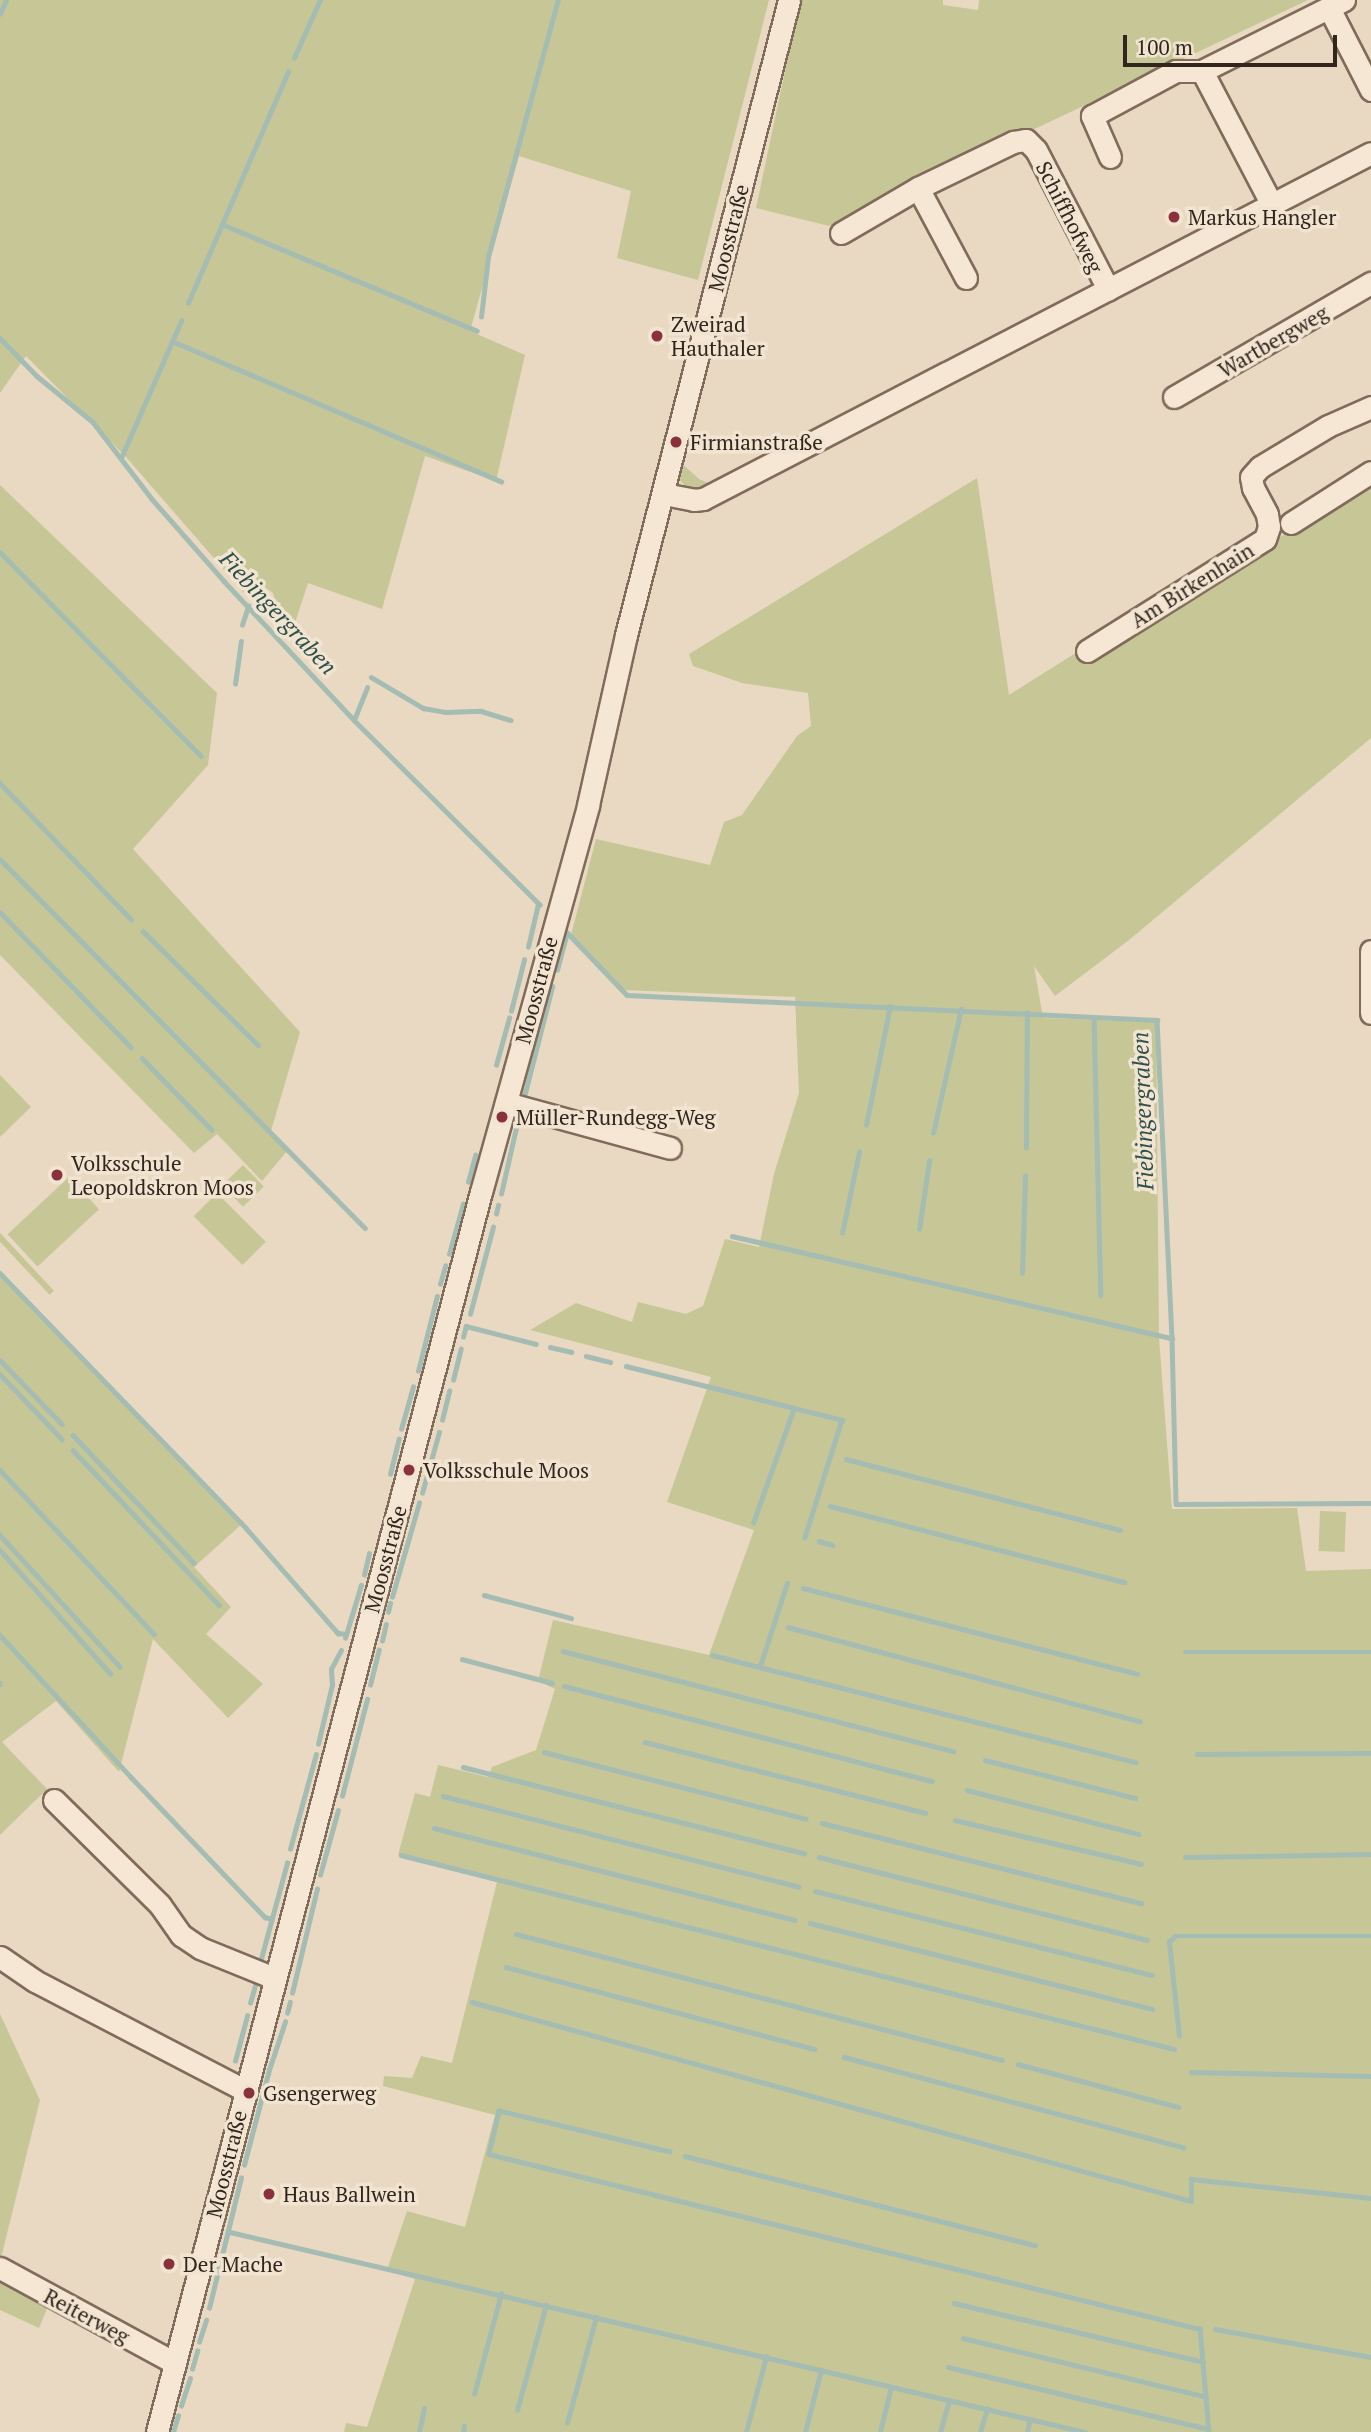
<!DOCTYPE html>
<html>
<head>
<meta charset="utf-8">
<style>
	body { margin:0 }
	#map { position:relative; width:1371px; height:2432px; overflow:hidden; background:#e9d9c2; font-family:"PT Serif",serif }
	div>[style] { position:absolute }
	[style*='--x'] { left:calc(var(--x)*1px); top:calc(var(--y)*1px); width:calc(var(--w)*1px); rotate:calc(var(--a)*1deg) }
	.green>* { inset:0; background:#c6c697; transform-origin:0 0 }
	.stream>* { height:4.5px; margin:-2.25px; padding:0 2.25px; transform-origin:2.25px; border-radius:2.25px; background:#a4bcb2 }
	.roads { filter:drop-shadow(2px 0 #816b5b) drop-shadow(-2px 0 #816b5b) drop-shadow(0 2px #816b5b) drop-shadow(0 -2px #816b5b) }
	.minor>* { height:21px; margin:-10.5px; padding:0 10.5px; transform-origin:10.5px; border-radius:10.5px; background:#f5e7d4 }
	.dots>* { width:19px; height:19px; translate:-50% -50%; box-sizing:border-box; border:4px solid #f1e4d1; border-radius:50% }
	span { translate:-50% -50%; white-space:nowrap; text-align:center; line-height:1.15; -webkit-text-stroke:7px #f1e4d1; paint-order:stroke }
	.street-label { font-size:21px; color:#32251e }
	.poi-label { font-size:21px; color:#32251e }
	.left { translate:0 -50%; text-align:left }
	.water-label { font-size:23px; color:#2e504a; font-style:italic }
	.scale { position:absolute; left:1123px; top:35px; width:214px; height:32px; box-sizing:border-box; border:4px solid #32251e; border-top:0; padding-left:9px; font-size:21px; line-height:24px; white-space:nowrap; color:#32251e; -webkit-text-stroke:5px #f1e4d1; paint-order:stroke }
</style>
</head>
<body>
<div id="map">
	<div class="green">
		<i style="clip-path:polygon(0 0,769px 0,698px 280px,617px 258px,631px 191px,519px 156px,470px 331px,525px 355px,496px 481px,425px 456px,382px 609px,308px 583px,290px 638px,281px 633px,273px 593px,262px 585px,246px 595px,126px 457px,26px 356px,0 393px)"></i>
		<i style="clip-path:polygon(800px 0,943px 0,943px 5px,978px 10px,979px 0,1308px 0,829px 226px,756px 208px)"></i>
		<i style="clip-path:polygon(679px 461px,699px 479px,710px 484px,701px 491px,686px 487px,679px 479px)"></i>
		<i style="clip-path:polygon(977px 478px,1009px 695px,1082px 649px,1089px 659px,1371px 479px,1371px 738px,1129px 940px,1055px 996px,1034px 966px,1043px 1018px,1156px 1022px,1159px 1338px,1172px 1509px,1297px 1508px,1306px 1571px,1371px 1569px,1371px 2432px,344px 2432px,346px 2423px,367px 2427px,415px 2279px,387px 2270px,407px 2211px,465px 2227px,495px 2115px,383px 2086px,384px 2076px,412px 2078px,421px 2056px,452px 2063px,497px 1882px,398px 1855px,415px 1793px,430px 1797px,438px 1765px,488px 1777px,492px 1767px,536px 1750px,555px 1689px,538px 1681px,553px 1620px,709px 1655px,754px 1530px,667px 1502px,711px 1377px,530px 1330px,576px 1303px,632px 1322px,638px 1302px,686px 1314px,703px 1306px,725px 1239px,759px 1247px,774px 1174px,799px 1093px,795px 997px,622px 990px,571px 935px,596px 839px,710px 865px,724px 822px,742px 815px,797px 736px,811px 726px,808px 693px,742px 683px,693px 666px,689px 654px)"></i>
		<i style="clip-path:polygon(0 485px,217px 693px,208px 765px,133px 849px,300px 1032px,271px 1131px,287px 1151px,262px 1181px,217px 1134px,194px 1153px,0 955px)"></i>
		<i style="clip-path:polygon(0 1075px,31px 1107px,0 1137px)"></i>
		<i style="left:243px;top:1165px;width:30px;height:29px;rotate:46deg"></i>
		<i style="left:69px;top:1177px;width:44px;height:84px;rotate:47deg"></i>
		<i style="left:217px;top:1193px;width:69px;height:33px;rotate:45deg"></i>
		<i style="left:0;top:1233px;width:79px;height:6px;rotate:47deg"></i>
		<i style="clip-path:polygon(0 1271px,242px 1524px,194px 1567px,231px 1607px,206px 1634px,263px 1684px,228px 1718px,153px 1639px,119px 1772px,56px 1701px,2px 1742px,47px 1789px,0 1835px)"></i>
		<i style="left:1320px;top:1511px;width:26px;height:40px;rotate:2deg"></i>
		<i style="clip-path:polygon(0 2014px,40px 2100px,0 2262px)"></i>
		<i style="clip-path:polygon(0 2278px,49px 2304px,39px 2328px,0 2310px)"></i>
	</div>
	<div class="stream">
		<i style="--x:0;--y:14;--w:15;--a:-67"></i>
		<i style="--x:294;--y:58;--w:64;--a:-65.9"></i>
		<i style="--x:224;--y:225;--w:274;--a:22.7"></i>
		<i style="--x:188;--y:303;--w:252;--a:-66.6"></i>
		<i style="--x:481;--y:317;--w:60;--a:-83.3"></i>
		<i style="--x:488;--y:257;--w:266;--a:-74.8"></i>
		<i style="--x:0;--y:338;--w:53;--a:45.8"></i>
		<i style="--x:37;--y:376;--w:72;--a:39.4"></i>
		<i style="--x:93;--y:422;--w:97;--a:52.5"></i>
		<i style="--x:152;--y:499;--w:109;--a:48.7"></i>
		<i style="--x:224;--y:581;--w:190;--a:46.9"></i>
		<i style="--x:354;--y:720;--w:262;--a:44.8"></i>
		<i style="--x:172;--y:341;--w:358;--a:23.1"></i>
		<i style="--x:121;--y:458;--w:150;--a:-66.3"></i>
		<i style="--x:0;--y:552;--w:286;--a:45.4"></i>
		<i style="--x:242;--y:625;--w:20;--a:-72"></i>
		<i style="--x:371;--y:677;--w:61;--a:30.8"></i>
		<i style="--x:423;--y:708;--w:22;--a:10"></i>
		<i style="--x:445;--y:712;--w:36;--a:-2"></i>
		<i style="--x:481;--y:711;--w:31;--a:17"></i>
		<i style="--x:235;--y:684;--w:43;--a:-82.1"></i>
		<i style="--x:354;--y:720;--w:35;--a:-68"></i>
		<i style="--x:0;--y:783;--w:189;--a:46.1"></i>
		<i style="--x:0;--y:859;--w:519;--a:45.31"></i>
		<i style="--x:0;--y:912;--w:188;--a:45.9"></i>
		<i style="--x:562;--y:927;--w:94;--a:46.3"></i>
		<i style="--x:627;--y:995;--w:531;--a:2.7"></i>
		<i style="--x:1157;--y:1020;--w:318;--a:87.3"></i>
		<i style="--x:1172;--y:1338;--w:166;--a:88.6"></i>
		<i style="--x:1176;--y:1504;--w:195;--a:-0.3"></i>
		<i style="--x:143;--y:931;--w:162;--a:44.7"></i>
		<i style="--x:528;--y:947;--w:44;--a:-76.9"></i>
		<i style="--x:557;--y:970;--w:38;--a:-75"></i>
		<i style="--x:511;--y:1011;--w:53;--a:-75.7"></i>
		<i style="--x:1094;--y:1017;--w:278;--a:88.6"></i>
		<i style="--x:142;--y:1058;--w:100;--a:45.8"></i>
		<i style="--x:496;--y:1065;--w:49;--a:-74.5"></i>
		<i style="--x:524;--y:1097;--w:114;--a:-75.7"></i>
		<i style="--x:866;--y:1125;--w:121;--a:-78.6"></i>
		<i style="--x:933;--y:1133;--w:127;--a:-77.3"></i>
		<i style="--x:1026;--y:1148;--w:135;--a:-89.6"></i>
		<i style="--x:468;--y:1182;--w:28;--a:-75"></i>
		<i style="--x:501;--y:1194;--w:77;--a:-77.2"></i>
		<i style="--x:496;--y:1214;--w:9;--a:-77"></i>
		<i style="--x:919;--y:1229;--w:69;--a:-81.6"></i>
		<i style="--x:842;--y:1233;--w:83;--a:-78.1"></i>
		<i style="--x:732;--y:1236;--w:452;--a:13.1"></i>
		<i style="--x:449;--y:1254;--w:52;--a:-74.4"></i>
		<i style="--x:0;--y:1273;--w:354;--a:46"></i>
		<i style="--x:246;--y:1528;--w:140;--a:48.8"></i>
		<i style="--x:338;--y:1633;--w:8;--a:7"></i>
		<i style="--x:1022;--y:1273;--w:97;--a:-88.2"></i>
		<i style="--x:440;--y:1284;--w:19;--a:-74"></i>
		<i style="--x:470;--y:1314;--w:90;--a:-75.2"></i>
		<i style="--x:463;--y:1337;--w:11;--a:-75"></i>
		<i style="--x:466;--y:1326;--w:72;--a:14.4"></i>
		<i style="--x:550;--y:1347;--w:22;--a:13"></i>
		<i style="--x:586;--y:1356;--w:25;--a:14"></i>
		<i style="--x:0;--y:1360;--w:89;--a:45.9"></i>
		<i style="--x:626;--y:1366;--w:223;--a:14"></i>
		<i style="--x:842;--y:1420;--w:123;--a:107.5"></i>
		<i style="--x:418;--y:1371;--w:77;--a:-75.8"></i>
		<i style="--x:0;--y:1374;--w:90;--a:46.4"></i>
		<i style="--x:453;--y:1380;--w:32;--a:-76"></i>
		<i style="--x:442;--y:1420;--w:30;--a:-76"></i>
		<i style="--x:401;--y:1429;--w:44;--a:-74.1"></i>
		<i style="--x:73;--y:1435;--w:176;--a:46.6"></i>
		<i style="--x:73;--y:1450;--w:213;--a:46.7"></i>
		<i style="--x:846;--y:1459;--w:283;--a:14.5"></i>
		<i style="--x:0;--y:1470;--w:225;--a:46.8"></i>
		<i style="--x:390;--y:1474;--w:36;--a:-76"></i>
		<i style="--x:422;--y:1493;--w:63;--a:-74.4"></i>
		<i style="--x:830;--y:1506;--w:304;--a:14.5"></i>
		<i style="--x:753;--y:1523;--w:122;--a:-70.4"></i>
		<i style="--x:0;--y:1535;--w:178;--a:47.7"></i>
		<i style="--x:819;--y:1541;--w:14;--a:17"></i>
		<i style="--x:0;--y:1550;--w:166;--a:48.2"></i>
		<i style="--x:364;--y:1575;--w:22;--a:-77"></i>
		<i style="--x:803;--y:1588;--w:345;--a:14.4"></i>
		<i style="--x:484;--y:1595;--w:90;--a:14.8"></i>
		<i style="--x:392;--y:1597;--w:98;--a:-74"></i>
		<i style="--x:388;--y:1612;--w:9;--a:-77"></i>
		<i style="--x:788;--y:1627;--w:364;--a:15"></i>
		<i style="--x:0;--y:1635;--w:193;--a:47.3"></i>
		<i style="--x:131;--y:1777;--w:194;--a:46.3"></i>
		<i style="--x:265;--y:1917;--w:7;--a:16"></i>
		<i style="--x:345;--y:1638;--w:55;--a:-73.2"></i>
		<i style="--x:382;--y:1641;--w:17;--a:-77"></i>
		<i style="--x:563;--y:1651;--w:403;--a:14.4"></i>
		<i style="--x:1185;--y:1652;--w:186;--a:0"></i>
		<i style="--x:712;--y:1655;--w:437;--a:14.2"></i>
		<i style="--x:462;--y:1659;--w:93;--a:14.9"></i>
		<i style="--x:760;--y:1666;--w:87;--a:-72"></i>
		<i style="--x:0;--y:1683;--w:1;--a:90"></i>
		<i style="--x:370;--y:1685;--w:36;--a:-76"></i>
		<i style="--x:564;--y:1686;--w:380;--a:14.5"></i>
		<i style="--x:645;--y:1742;--w:289;--a:14.2"></i>
		<i style="--x:318;--y:1744;--w:61;--a:-76.7"></i>
		<i style="--x:332;--y:1685;--w:16;--a:-94"></i>
		<i style="--x:331;--y:1669;--w:21;--a:-62"></i>
		<i style="--x:544;--y:1752;--w:270;--a:14.3"></i>
		<i style="--x:1197;--y:1754;--w:174;--a:-0.3"></i>
		<i style="--x:985;--y:1760;--w:155;--a:14.2"></i>
		<i style="--x:463;--y:1767;--w:352;--a:14.2"></i>
		<i style="--x:967;--y:1790;--w:177;--a:14.4"></i>
		<i style="--x:342;--y:1796;--w:100;--a:-75.5"></i>
		<i style="--x:443;--y:1796;--w:367;--a:14.3"></i>
		<i style="--x:955;--y:1820;--w:191;--a:13.3"></i>
		<i style="--x:822;--y:1823;--w:329;--a:14.1"></i>
		<i style="--x:434;--y:1828;--w:372;--a:14.3"></i>
		<i style="--x:290;--y:1849;--w:98;--a:-74.7"></i>
		<i style="--x:401;--y:1855;--w:797;--a:14.09"></i>
		<i style="--x:819;--y:1857;--w:338;--a:14.2"></i>
		<i style="--x:1185;--y:1857;--w:186;--a:-0.9"></i>
		<i style="--x:320;--y:1875;--w:67;--a:-74.5"></i>
		<i style="--x:815;--y:1891;--w:347;--a:14"></i>
		<i style="--x:810;--y:1923;--w:353;--a:14.1"></i>
		<i style="--x:516;--y:1934;--w:502;--a:14.53"></i>
		<i style="--x:259;--y:1966;--w:107;--a:-74.8"></i>
		<i style="--x:506;--y:1967;--w:319;--a:14.9"></i>
		<i style="--x:292;--y:1993;--w:107;--a:-76.5"></i>
		<i style="--x:472;--y:2002;--w:746;--a:15.47"></i>
		<i style="--x:1191;--y:2201;--w:22;--a:-90"></i>
		<i style="--x:1191;--y:2179;--w:181;--a:6"></i>
		<i style="--x:250;--y:2003;--w:26;--a:-74"></i>
		<i style="--x:287;--y:2013;--w:11;--a:-75"></i>
		<i style="--x:1179;--y:2036;--w:95;--a:-96.1"></i>
		<i style="--x:1169;--y:1942;--w:8;--a:-45"></i>
		<i style="--x:1175;--y:1936;--w:196;--a:0"></i>
		<i style="--x:844;--y:2057;--w:351;--a:14.9"></i>
		<i style="--x:235;--y:2061;--w:47;--a:-75.1"></i>
		<i style="--x:1018;--y:2064;--w:166;--a:15"></i>
		<i style="--x:1191;--y:2072;--w:180;--a:1.3"></i>
		<i style="--x:670;--y:2152;--w:176;--a:-166.5"></i>
		<i style="--x:499;--y:2111;--w:44;--a:103.1"></i>
		<i style="--x:489;--y:2154;--w:732;--a:13.83"></i>
		<i style="--x:685;--y:2156;--w:361;--a:14.3"></i>
		<i style="--x:244;--y:2165;--w:98;--a:-75.3"></i>
		<i style="--x:269;--y:2070;--w:51;--a:-71.6"></i>
		<i style="--x:230;--y:2232;--w:878;--a:13.17"></i>
		<i style="--x:954;--y:2303;--w:256;--a:13.3"></i>
		<i style="--x:209;--y:2308;--w:134;--a:-76.2"></i>
		<i style="--x:1200;--y:2328;--w:104;--a:85.1"></i>
		<i style="--x:1215;--y:2329;--w:158;--a:10.2"></i>
		<i style="--x:963;--y:2338;--w:250;--a:13.6"></i>
		<i style="--x:199;--y:2342;--w:23;--a:-72"></i>
		<i style="--x:948;--y:2367;--w:268;--a:13.4"></i>
		<i style="--x:192;--y:2369;--w:19;--a:-74"></i>
		<i style="--x:474;--y:2394;--w:104;--a:-74.9"></i>
		<i style="--x:181;--y:2406;--w:29;--a:-72"></i>
		<i style="--x:517;--y:2410;--w:109;--a:-74.6"></i>
		<i style="--x:567;--y:2423;--w:110;--a:-74.7"></i>
		<i style="--x:173;--y:2432;--w:17;--a:-73"></i>
		<i style="--x:419;--y:2432;--w:24;--a:-78"></i>
		<i style="--x:463;--y:2432;--w:6;--a:-81"></i>
		<i style="--x:746;--y:2432;--w:78;--a:-75.1"></i>
		<i style="--x:805;--y:2432;--w:64;--a:-75.5"></i>
		<i style="--x:880;--y:2432;--w:46;--a:-76.3"></i>
		<i style="--x:940;--y:2432;--w:33;--a:-74"></i>
		<i style="--x:980;--y:2432;--w:24;--a:-73"></i>
		<i style="--x:1027;--y:2432;--w:13;--a:-77"></i>
	</div>
	<div class="roads">
		<div class="minor">
			<i style="--x:1329;--y:8;--w:92;--a:62.9"></i>
			<i style="--x:1202;--y:71;--w:159;--a:-26.6"></i>
			<i style="--x:1110;--y:157;--w:45;--a:-113.7"></i>
			<i style="--x:1092;--y:116;--w:95;--a:-28.2"></i>
			<i style="--x:1176;--y:71;--w:26;--a:0"></i>
			<i style="--x:1202;--y:71;--w:151;--a:62.4"></i>
			<i style="--x:918;--y:188;--w:102;--a:61.9"></i>
			<i style="--x:841;--y:233;--w:89;--a:-30.3"></i>
			<i style="--x:918;--y:188;--w:106;--a:-25.8"></i>
			<i style="--x:1013;--y:142;--w:13;--a:-9"></i>
			<i style="--x:1026;--y:140;--w:14;--a:45"></i>
			<i style="--x:1036;--y:150;--w:157;--a:62.6"></i>
			<i style="--x:1174;--y:397;--w:228;--a:-30.1"></i>
			<i style="--x:664;--y:494;--w:31;--a:11"></i>
			<i style="--x:694;--y:500;--w:9;--a:-6"></i>
			<i style="--x:703;--y:499;--w:752;--a:-27.38"></i>
			<i style="--x:1291;--y:523;--w:95;--a:-32.5"></i>
			<i style="--x:1087;--y:651;--w:210;--a:-32.2"></i>
			<i style="--x:1265;--y:539;--w:13;--a:-72"></i>
			<i style="--x:1269;--y:527;--w:13;--a:-99"></i>
			<i style="--x:1267;--y:514;--w:30;--a:-118"></i>
			<i style="--x:1253;--y:488;--w:11;--a:-100"></i>
			<i style="--x:1251;--y:477;--w:13;--a:-48"></i>
			<i style="--x:1260;--y:467;--w:79;--a:-31.1"></i>
			<i style="--x:1328;--y:426;--w:47;--a:-23.8"></i>
			<i style="--x:1371;--y:951;--w:62;--a:90"></i>
			<i style="--x:506;--y:1103;--w:170;--a:15.3"></i>
			<i style="--x:54;--y:1800;--w:149;--a:44.7"></i>
			<i style="--x:160;--y:1905;--w:37;--a:55"></i>
			<i style="--x:181;--y:1935;--w:23;--a:34"></i>
			<i style="--x:200;--y:1948;--w:80;--a:22.1"></i>
			<i style="--x:0;--y:1957;--w:42;--a:34.4"></i>
			<i style="--x:35;--y:1981;--w:236;--a:27.5"></i>
			<i style="--x:0;--y:2268;--w:199;--a:28.5"></i>
			<i style="--x:157;--y:2432;--w:1282;--a:-75.36"></i>
			<i style="--x:481;--y:1192;--w:402;--a:-74.5"></i>
			<i style="--x:588;--y:805;--w:174;--a:-77.4"></i>
			<i style="--x:626;--y:635;--w:656;--a:-75.6"></i>
		</div>
	</div>
	<div class="dots">
		<i style="left:1174px;top:217px;background:#8a313c"></i>
		<i style="left:657px;top:336px;background:#8a313c"></i>
		<i style="left:676px;top:442px;background:#8a313c"></i>
		<i style="left:502px;top:1117px;background:#8a313c"></i>
		<i style="left:57px;top:1175px;background:#8a313c"></i>
		<i style="left:409px;top:1470px;background:#8a313c"></i>
		<i style="left:249px;top:2093px;background:#8a313c"></i>
		<i style="left:269px;top:2194px;background:#8a313c"></i>
		<i style="left:169px;top:2264px;background:#8a313c"></i>
	</div>
	<div class="street-label">
		<span style="left:1070px;top:217px;rotate:63deg">Schiffhofweg</span>
		<span style="left:728px;top:238px;rotate:-76deg">Moosstraße</span>
		<span style="left:1273px;top:341px;rotate:-30deg">Wartbergweg</span>
		<span style="left:1192px;top:585px;rotate:-32deg">Am Birkenhain</span>
		<span style="left:536px;top:990px;rotate:-75deg">Moosstraße</span>
		<span style="left:385px;top:1559px;rotate:-75deg">Moosstraße</span>
		<span style="left:226px;top:2164px;rotate:-76deg">Moosstraße</span>
		<span style="left:87px;top:2316px;rotate:28deg">Reiterweg</span>
	</div>
	<div class="poi-label">
		<span class="left" style="left:1188px;top:217px">Markus Hangler</span>
		<span class="left" style="left:671px;top:336px">Zweirad<br>Hauthaler</span>
		<span class="left" style="left:690px;top:442px">Firmianstraße</span>
		<span class="left" style="left:516px;top:1117px">Müller-Rundegg-Weg</span>
		<span class="left" style="left:71px;top:1175px">Volksschule<br>Leopoldskron Moos</span>
		<span class="left" style="left:423px;top:1470px">Volksschule Moos</span>
		<span class="left" style="left:263px;top:2093px">Gsengerweg</span>
		<span class="left" style="left:283px;top:2194px">Haus Ballwein</span>
		<span class="left" style="left:183px;top:2264px">Der Mache</span>
	</div>
	<div class="water-label">
		<span style="left:278px;top:613px;rotate:47deg">Fiebingergraben</span>
		<span style="left:1143px;top:1111px;rotate:-92deg">Fiebingergraben</span>
	</div>
	<div class="scale">100 m</div>
</div>
</body>
</html>
